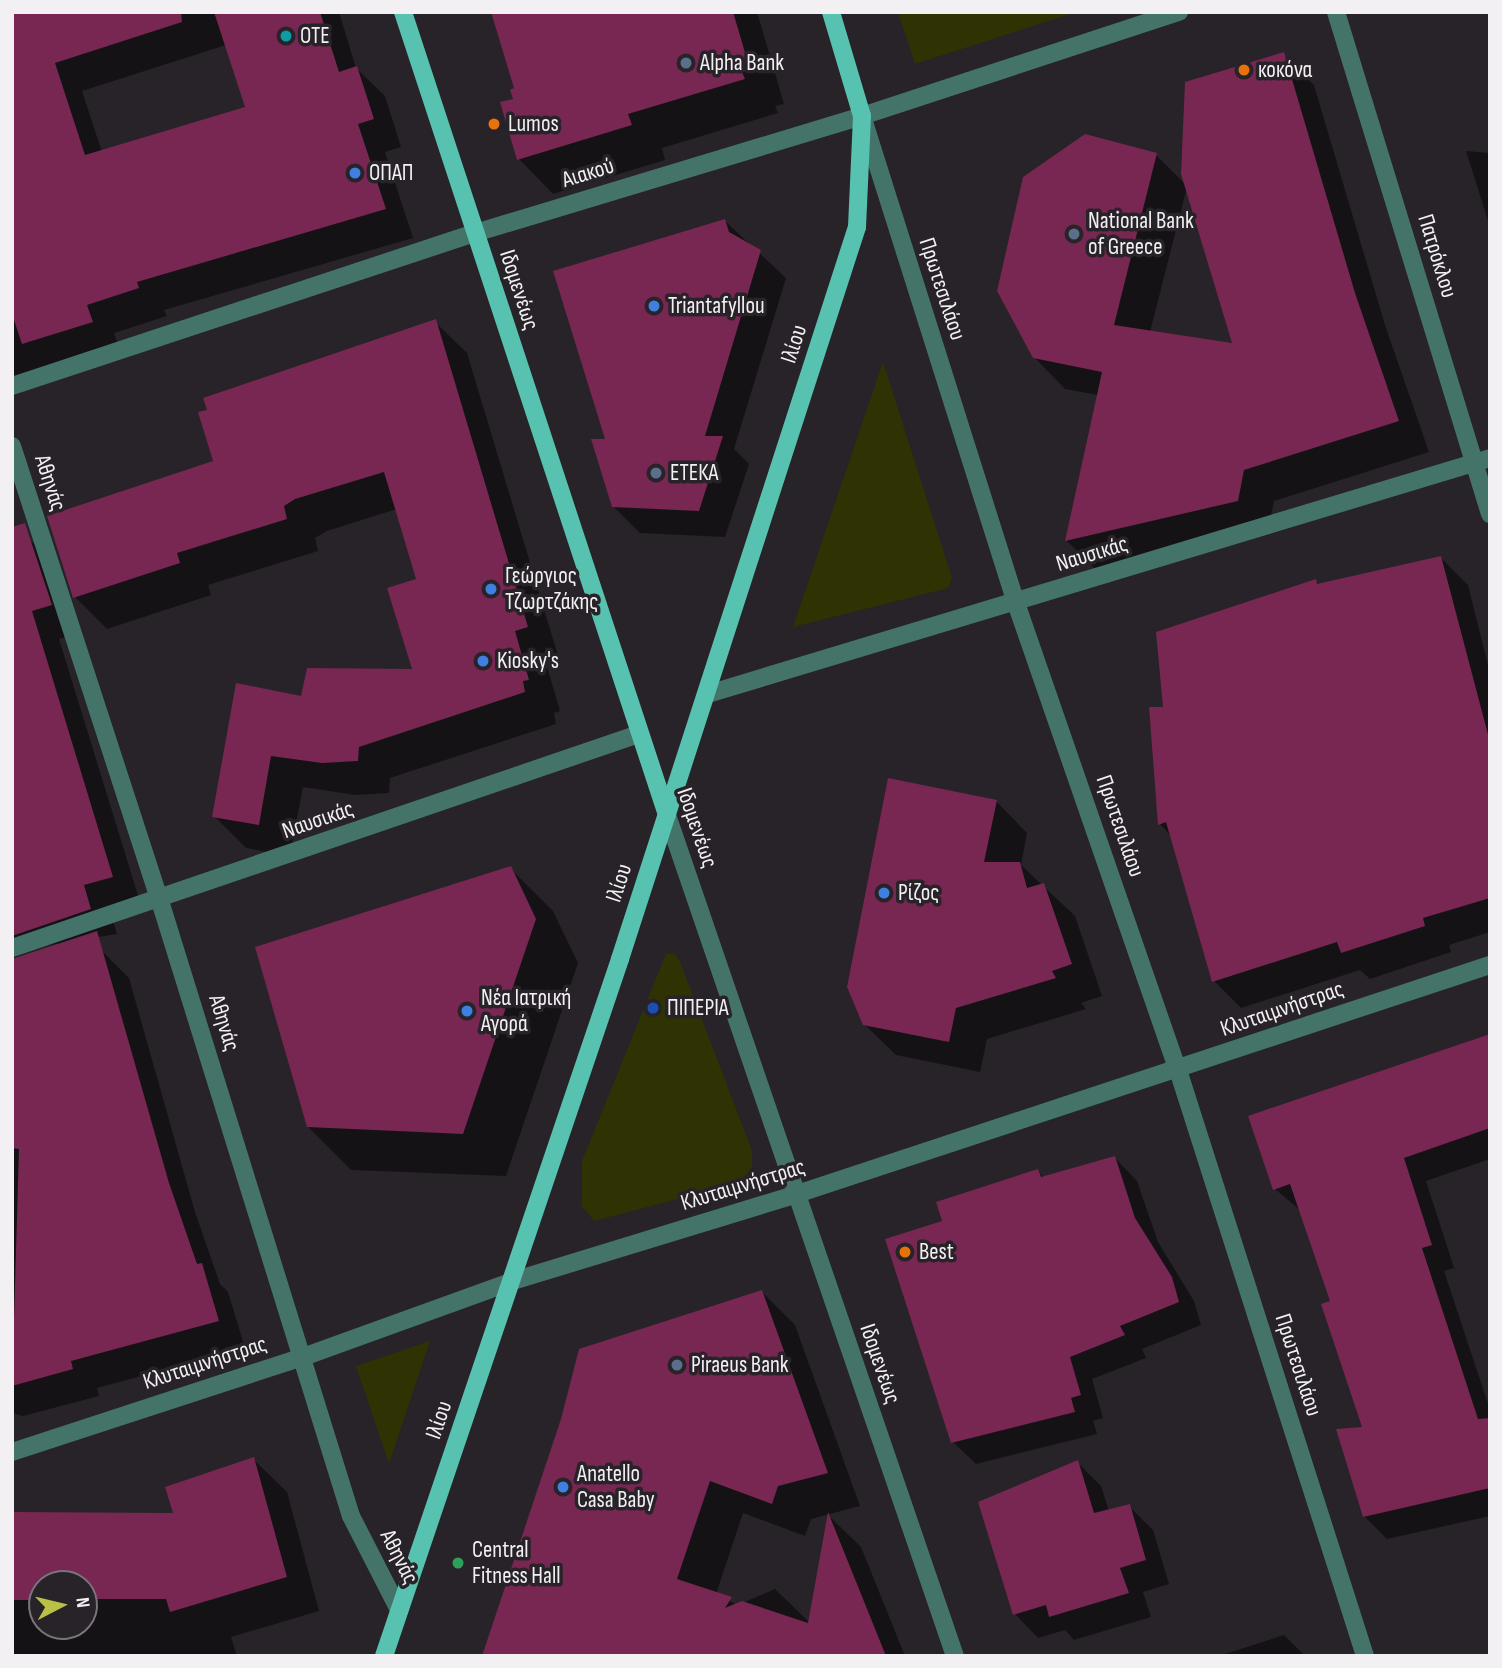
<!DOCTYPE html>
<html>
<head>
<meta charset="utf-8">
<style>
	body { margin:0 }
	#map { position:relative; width:1502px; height:1668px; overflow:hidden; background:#272328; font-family:"Sofia Sans Condensed",sans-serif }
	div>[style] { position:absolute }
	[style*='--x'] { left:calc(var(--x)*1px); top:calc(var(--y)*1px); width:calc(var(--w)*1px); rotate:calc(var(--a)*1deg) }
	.green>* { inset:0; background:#2f3304 }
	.shadow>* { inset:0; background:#0007 }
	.building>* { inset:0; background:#772751 }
	.minor>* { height:18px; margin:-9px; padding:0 9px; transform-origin:9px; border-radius:9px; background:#437369 }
	.major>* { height:18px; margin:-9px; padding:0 9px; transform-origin:9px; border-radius:9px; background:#57c2af }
	.dots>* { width:19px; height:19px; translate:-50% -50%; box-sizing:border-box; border:4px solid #272328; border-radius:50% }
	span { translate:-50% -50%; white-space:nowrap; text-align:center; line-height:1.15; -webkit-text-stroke:7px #272328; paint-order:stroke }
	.poi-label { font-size:23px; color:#f3f0f4 }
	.left { translate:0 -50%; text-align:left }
	.street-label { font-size:23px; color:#f3f0f4 }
	.frame { position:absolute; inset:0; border:14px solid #f3f0f4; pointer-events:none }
	.north { position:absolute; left:28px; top:1570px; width:70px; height:70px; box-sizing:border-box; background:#272328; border:2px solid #79757a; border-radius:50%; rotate:83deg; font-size:19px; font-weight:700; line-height:28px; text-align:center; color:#f3f0f4 }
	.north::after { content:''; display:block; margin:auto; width:24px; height:32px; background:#bac046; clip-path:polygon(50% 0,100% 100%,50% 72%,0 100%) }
</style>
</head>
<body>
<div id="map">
	<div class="green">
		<i style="clip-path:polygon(898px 12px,1076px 12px,915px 64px)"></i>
		<i style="clip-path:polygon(883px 362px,952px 578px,948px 588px,793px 627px)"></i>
		<i style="clip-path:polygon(666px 954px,675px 954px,680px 962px,752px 1151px,752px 1166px,742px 1182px,594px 1221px,582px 1206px,582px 1161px)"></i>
		<i style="clip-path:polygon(430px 1341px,389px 1464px,356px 1366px)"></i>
	</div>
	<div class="shadow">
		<i style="clip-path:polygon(evenodd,12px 12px,339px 12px,356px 68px,385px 96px,401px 147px,385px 152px,413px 238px,164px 310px,167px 316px,114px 333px,120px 350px,12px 384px,12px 12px,226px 45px,248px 108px,102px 152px,82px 91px,226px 45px)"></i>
		<i style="clip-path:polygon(493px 12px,757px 12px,784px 104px,775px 106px,778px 113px,662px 148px,665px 160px,553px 194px,519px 159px,517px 90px)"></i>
		<i style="clip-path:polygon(evenodd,1283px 54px,1314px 85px,1385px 325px,1429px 452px,1274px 501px,1268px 531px,1097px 571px,1067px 541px,1098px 395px,1065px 389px,1034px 357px,1156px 155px,1186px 185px,1283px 54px,1187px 187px,1235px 345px,1150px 332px,1187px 187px)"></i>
		<i style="clip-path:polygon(1466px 151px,1490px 153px,1490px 227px)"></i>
		<i style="clip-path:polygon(725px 221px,786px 278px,734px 449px,749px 464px,725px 537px,640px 533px,613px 506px,607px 440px)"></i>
		<i style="clip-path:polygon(435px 322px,467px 353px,559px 659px,546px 663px,560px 711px,554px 713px,556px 724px,390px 778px,389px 793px,355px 795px,303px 787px,290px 856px,246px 848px,214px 816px,303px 698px,414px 671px,418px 580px,397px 509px,327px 531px,315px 538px,318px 551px,208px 585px,211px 595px,107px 629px,75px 597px,215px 463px)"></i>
		<i style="clip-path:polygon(12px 536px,29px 539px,57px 567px,79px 633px,59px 639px,141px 905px,111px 914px,117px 934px,12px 951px)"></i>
		<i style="clip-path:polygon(1441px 558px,1468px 585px,1490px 673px,1490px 932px,1449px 945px,1451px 952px,1370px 979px,1360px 970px,1241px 1008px,1214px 981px,1171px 836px,1160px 824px,1150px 709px,1165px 709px,1315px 581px,1319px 585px)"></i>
		<i style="clip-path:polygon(996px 801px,1027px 833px,1021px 865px,1075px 916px,1102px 996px,1081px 1003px,1086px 1009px,987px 1039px,980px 1072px,896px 1055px,864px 1024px)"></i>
		<i style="clip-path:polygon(510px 868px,553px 911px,578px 963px,506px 1176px,351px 1170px,308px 1127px)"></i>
		<i style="clip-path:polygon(102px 951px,129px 978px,195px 1212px,220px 1284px,228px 1292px,245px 1348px,97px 1388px,99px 1396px,23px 1416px,12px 1413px,12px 983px)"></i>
		<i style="clip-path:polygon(1490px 1034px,1490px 1159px,1426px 1181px,1454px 1268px,1444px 1271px,1490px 1410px,1490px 1516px,1387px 1539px,1364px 1516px,1365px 1429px,1332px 1303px,1301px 1211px,1275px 1189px,1251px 1117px)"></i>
		<i style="clip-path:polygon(1115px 1158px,1137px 1181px,1158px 1242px,1194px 1301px,1201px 1325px,1142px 1349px,1146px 1358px,1092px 1379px,1103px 1418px,1093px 1421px,1097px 1434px,976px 1464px,953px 1442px,944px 1222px,1038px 1171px,1044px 1178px)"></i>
		<i style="clip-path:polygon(762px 1292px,795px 1325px,860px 1506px,811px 1519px,805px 1536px,743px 1513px,716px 1594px,737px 1605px,775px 1589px,810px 1623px,829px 1516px,861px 1547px,905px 1656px,483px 1656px)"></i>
		<i style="clip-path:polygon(evenodd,253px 1459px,287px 1492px,319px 1611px,231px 1637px,237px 1656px,12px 1656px,12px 1522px,175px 1515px,253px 1459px,42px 1584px,84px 1584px,84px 1626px,42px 1626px,42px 1584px)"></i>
		<i style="clip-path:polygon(1078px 1463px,1101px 1486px,1109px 1511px,1129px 1506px,1153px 1530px,1169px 1584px,1143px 1592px,1151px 1617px,1074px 1640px,1065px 1630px,1038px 1638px,1015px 1614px)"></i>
		<i style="clip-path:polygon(1284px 1635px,1305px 1656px,1219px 1656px)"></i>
	</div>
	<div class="building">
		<i style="clip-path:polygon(12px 12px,181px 12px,182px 22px,55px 63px,85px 155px,245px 107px,214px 12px,320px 12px,339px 72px,357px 66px,374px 119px,358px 124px,386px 209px,137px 282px,139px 288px,87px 305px,93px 322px,22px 344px,12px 314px)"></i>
		<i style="clip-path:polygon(491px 12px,733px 12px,750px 69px,742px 72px,745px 79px,628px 114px,632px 125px,517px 160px,500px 102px,513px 99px,510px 90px,514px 88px)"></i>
		<i style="clip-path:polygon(1284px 52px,1355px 293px,1399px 421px,1244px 470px,1238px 501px,1065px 541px,1102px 372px,1033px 358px,997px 291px,1023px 177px,1085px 134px,1157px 153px,1114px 325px,1232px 343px,1181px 174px,1185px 82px)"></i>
		<i style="clip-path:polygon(725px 219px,729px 232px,761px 250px,705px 436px,723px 436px,699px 511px,612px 507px,591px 439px,605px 439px,553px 271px)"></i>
		<i style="clip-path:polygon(436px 319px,528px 627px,515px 631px,529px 680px,523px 681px,525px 692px,359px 747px,358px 761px,322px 763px,271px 756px,259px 825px,212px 817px,236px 683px,301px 696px,307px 668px,412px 669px,387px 588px,416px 579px,384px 472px,295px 499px,284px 506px,287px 519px,177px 553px,180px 563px,73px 598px,47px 516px,213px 461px,198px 412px,207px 410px,203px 398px)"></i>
		<i style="clip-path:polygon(25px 523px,52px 605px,32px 611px,113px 877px,84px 885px,91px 909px,12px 936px,12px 527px)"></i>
		<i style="clip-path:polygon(1441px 556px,1490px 742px,1490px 898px,1423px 918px,1425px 926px,1341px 953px,1337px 942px,1212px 982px,1166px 822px,1158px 825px,1149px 707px,1163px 707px,1156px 632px,1316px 579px,1317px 584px)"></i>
		<i style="clip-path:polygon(888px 778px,997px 800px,984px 862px,1020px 862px,1027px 888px,1044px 883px,1072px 964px,1052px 971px,1056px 978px,956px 1008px,949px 1042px,863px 1025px,847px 987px)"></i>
		<i style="clip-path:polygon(511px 866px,536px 919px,463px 1134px,307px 1127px,255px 947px)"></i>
		<i style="clip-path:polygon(97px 931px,169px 1183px,197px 1264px,202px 1263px,219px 1321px,71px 1361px,73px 1369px,12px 1386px,19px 1149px,12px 1148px,12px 959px)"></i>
		<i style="clip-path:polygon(1490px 1034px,1490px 1128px,1404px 1158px,1432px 1245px,1422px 1248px,1478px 1419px,1490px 1418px,1490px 1488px,1363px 1517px,1336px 1429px,1362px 1427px,1321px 1304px,1330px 1301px,1290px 1184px,1273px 1190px,1248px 1116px)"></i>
		<i style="clip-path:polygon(1115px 1156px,1135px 1218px,1172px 1277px,1179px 1302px,1120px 1326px,1125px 1335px,1070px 1357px,1081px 1395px,1071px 1398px,1075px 1412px,951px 1443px,885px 1239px,942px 1221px,936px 1202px,1038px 1169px,1041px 1177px)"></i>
		<i style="clip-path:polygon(762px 1290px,828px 1473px,778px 1486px,772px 1504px,710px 1481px,677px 1579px,732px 1597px,725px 1608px,742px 1601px,808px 1623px,828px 1512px,886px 1656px,482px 1656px,561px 1419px,579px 1349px)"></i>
		<i style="clip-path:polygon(254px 1457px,287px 1577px,170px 1612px,166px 1599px,84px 1599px,84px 1584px,42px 1584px,42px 1600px,12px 1600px,12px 1512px,173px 1513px,165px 1487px)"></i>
		<i style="clip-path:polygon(1078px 1460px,1094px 1513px,1130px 1504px,1146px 1560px,1120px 1568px,1129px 1593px,1049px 1617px,1046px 1605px,1013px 1615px,978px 1502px)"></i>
	</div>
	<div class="minor">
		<i style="--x:1336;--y:12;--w:525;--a:72.95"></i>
		<i style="--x:863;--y:119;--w:508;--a:72.46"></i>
		<i style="--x:1016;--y:603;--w:494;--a:70.9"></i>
		<i style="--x:1178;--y:1070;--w:615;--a:72.3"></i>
		<i style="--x:12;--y:386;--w:488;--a:-18.3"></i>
		<i style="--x:475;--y:233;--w:404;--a:-16.8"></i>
		<i style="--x:862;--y:116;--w:334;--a:-18.2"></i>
		<i style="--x:12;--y:446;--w:478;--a:72"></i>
		<i style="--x:160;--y:901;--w:644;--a:72.75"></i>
		<i style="--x:351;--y:1516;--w:106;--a:62.9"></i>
		<i style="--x:708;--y:694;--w:817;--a:-16.79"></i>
		<i style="--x:667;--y:815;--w:889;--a:71.1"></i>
		<i style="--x:12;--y:948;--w:663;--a:-18.85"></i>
		<i style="--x:12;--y:1452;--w:306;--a:-18.1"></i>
		<i style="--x:303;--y:1357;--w:223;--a:-19.9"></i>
		<i style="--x:513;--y:1281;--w:297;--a:-17"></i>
		<i style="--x:797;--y:1194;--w:730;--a:-18.29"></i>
	</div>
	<div class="major">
		<i style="--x:403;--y:12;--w:845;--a:71.8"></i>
		<i style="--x:384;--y:1656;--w:736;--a:-71.29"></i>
		<i style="--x:620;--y:959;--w:769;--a:-72.06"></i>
		<i style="--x:857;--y:227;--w:111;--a:-87.4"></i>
		<i style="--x:862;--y:116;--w:109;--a:-106.6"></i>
	</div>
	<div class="dots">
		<i style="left:286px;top:36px;background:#0f9aa8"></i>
		<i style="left:686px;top:63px;background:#5c6f8a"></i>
		<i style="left:1244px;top:70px;background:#e8710a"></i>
		<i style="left:494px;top:124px;background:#e8710a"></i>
		<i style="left:355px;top:173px;background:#3f7fe0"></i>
		<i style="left:1074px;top:234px;background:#5c6f8a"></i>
		<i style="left:654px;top:306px;background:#3f7fe0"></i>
		<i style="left:656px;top:473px;background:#5c6f8a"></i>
		<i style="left:491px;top:589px;background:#3f7fe0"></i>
		<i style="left:483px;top:661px;background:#3f7fe0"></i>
		<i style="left:884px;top:893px;background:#3f7fe0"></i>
		<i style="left:653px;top:1008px;background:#1a4fb4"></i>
		<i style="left:467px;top:1011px;background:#3f7fe0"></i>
		<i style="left:905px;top:1252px;background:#e8710a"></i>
		<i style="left:677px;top:1365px;background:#5c6f8a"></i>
		<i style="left:563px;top:1487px;background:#3f7fe0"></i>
		<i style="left:458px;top:1563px;background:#2e9e5b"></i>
	</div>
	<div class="poi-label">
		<span class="left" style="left:300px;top:36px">ΟΤΕ</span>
		<span class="left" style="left:700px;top:63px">Alpha Bank</span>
		<span class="left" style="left:1258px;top:70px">κοκόνα</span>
		<span class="left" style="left:508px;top:124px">Lumos</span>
		<span class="left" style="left:369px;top:173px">ΟΠΑΠ</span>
		<span class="left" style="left:1088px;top:234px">National Bank<br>of Greece</span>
		<span class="left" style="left:668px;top:306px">Triantafyllou</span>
		<span class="left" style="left:670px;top:473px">ΕΤΕΚΑ</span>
		<span class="left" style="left:505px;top:589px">Γεώργιος<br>Τζωρτζάκης</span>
		<span class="left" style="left:497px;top:661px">Kiosky's</span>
		<span class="left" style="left:898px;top:893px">Ρίζος</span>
		<span class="left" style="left:481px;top:1011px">Νέα Ιατρική<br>Αγορά</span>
		<span class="left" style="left:667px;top:1008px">ΠΙΠΕΡΙΑ</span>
		<span class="left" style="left:919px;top:1252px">Best</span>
		<span class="left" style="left:691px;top:1365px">Piraeus Bank</span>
		<span class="left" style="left:577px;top:1487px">Anatello<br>Casa Baby</span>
		<span class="left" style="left:472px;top:1563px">Central<br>Fitness Hall</span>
	</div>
	<div class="street-label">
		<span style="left:588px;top:173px;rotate:-17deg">Αιακού</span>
		<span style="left:1437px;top:256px;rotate:73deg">Πατρόκλου</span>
		<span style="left:942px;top:289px;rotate:72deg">Πρωτεσιλάου</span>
		<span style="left:519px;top:290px;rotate:72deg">Ιδομενέως</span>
		<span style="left:794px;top:344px;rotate:-72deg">Ιλίου</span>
		<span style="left:50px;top:483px;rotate:72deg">Αθηνάς</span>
		<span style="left:1092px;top:554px;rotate:-17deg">Ναυσικάς</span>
		<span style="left:318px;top:820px;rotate:-19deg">Ναυσικάς</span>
		<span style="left:1120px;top:826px;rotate:71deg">Πρωτεσιλάου</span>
		<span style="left:697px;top:828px;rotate:71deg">Ιδομενέως</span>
		<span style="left:619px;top:883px;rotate:-72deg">Ιλίου</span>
		<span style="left:1282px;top:1009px;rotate:-19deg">Κλυταιμνήστρας</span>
		<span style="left:224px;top:1023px;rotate:73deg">Αθηνάς</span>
		<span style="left:743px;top:1185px;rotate:-17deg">Κλυταιμνήστρας</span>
		<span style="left:205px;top:1363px;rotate:-18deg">Κλυταιμνήστρας</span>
		<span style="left:880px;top:1364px;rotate:71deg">Ιδομενέως</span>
		<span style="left:1298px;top:1365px;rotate:72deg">Πρωτεσιλάου</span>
		<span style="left:439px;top:1420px;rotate:-71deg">Ιλίου</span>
		<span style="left:399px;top:1557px;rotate:63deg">Αθηνάς</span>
	</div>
	<div class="frame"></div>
	<div class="north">N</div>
</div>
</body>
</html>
